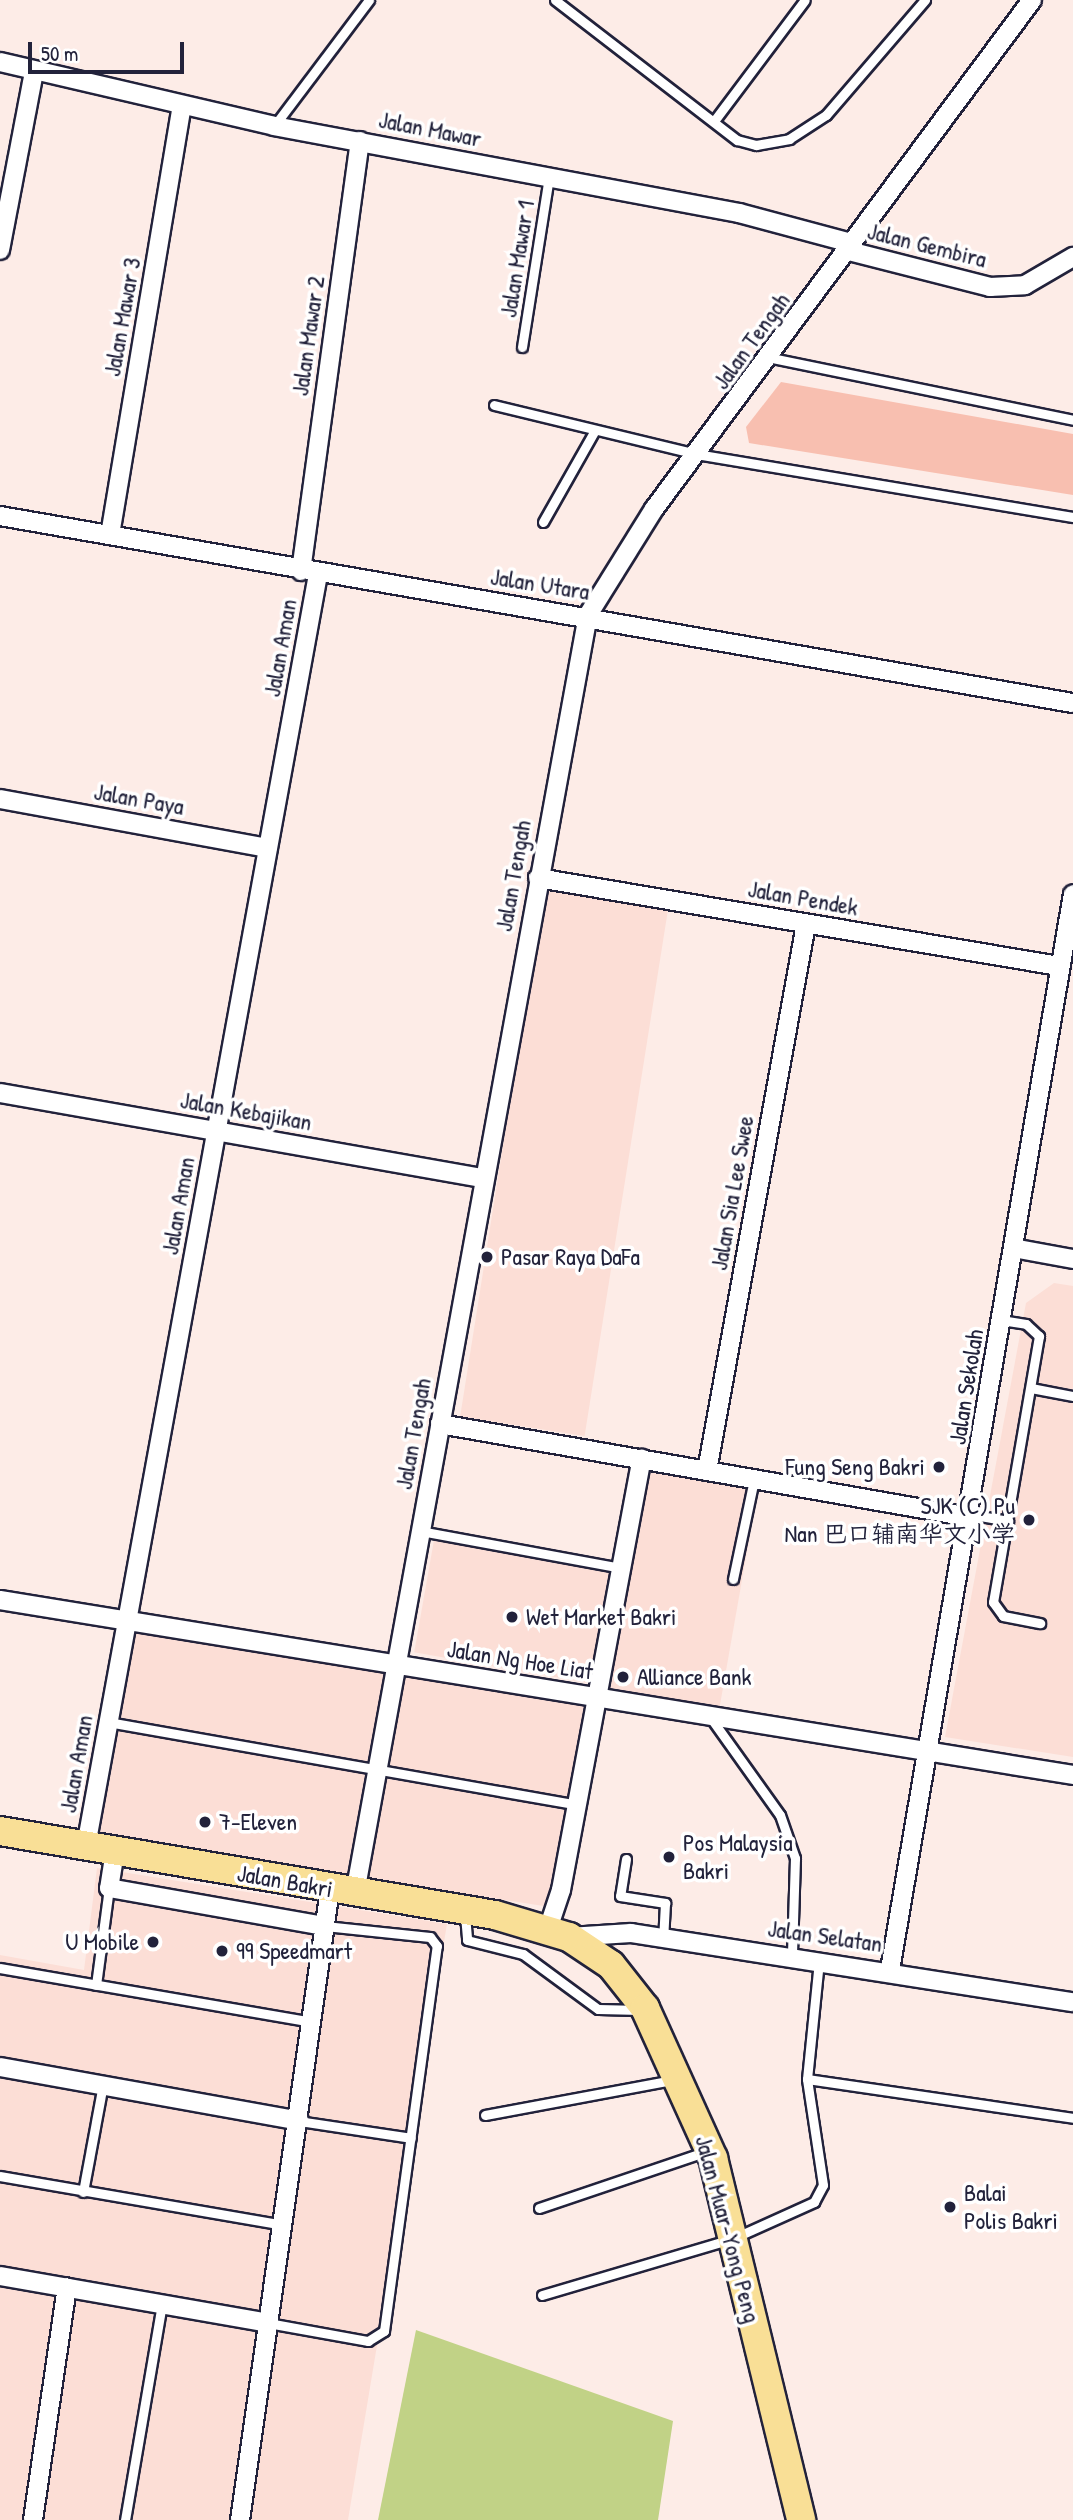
<!DOCTYPE html>
<html>
<head>
<meta charset="utf-8">
<style>
	body { margin:0 }
	#map { position:relative; width:1073px; height:2520px; overflow:hidden; background:#fdece7; font-family:"Patrick Hand","LXGW WenKai TC",sans-serif }
	div>[style] { position:absolute }
	[style*='--x'] { left:calc(var(--x)*1px); top:calc(var(--y)*1px); width:calc(var(--w)*1px); rotate:calc(var(--a)*1deg) }
	.built>* { inset:0; background:#fcded6; transform-origin:0 0 }
	.green>* { inset:0; background:#c1d286 }
	.building>* { inset:0; background:#f8bfb0 }
	.roads { filter:drop-shadow(2px 0 #22223b) drop-shadow(-2px 0 #22223b) drop-shadow(0 2px #22223b) drop-shadow(0 -2px #22223b) }
	.lane>* { height:9px; margin:-4.5px; padding:0 4.5px; transform-origin:4.5px; border-radius:4.5px; background:#fff }
	.street>* { height:18px; margin:-9px; padding:0 9px; transform-origin:9px; border-radius:9px; background:#fff }
	.primary>* { height:28px; margin:-14px; padding:0 14px; transform-origin:14px; border-radius:14px; background:#f9df96 }
	.dots>* { width:19px; height:19px; translate:-50% -50%; box-sizing:border-box; border:4px solid #fff; border-radius:50% }
	span { translate:-50% -50%; white-space:nowrap; text-align:center; line-height:1.15; -webkit-text-stroke:7px #fff; paint-order:stroke }
	.street-label { font-size:24px; color:#22223b }
	.poi-label { font-size:24px; color:#22223b }
	.left { translate:0 -50%; text-align:left }
	.right { translate:-100% -50%; text-align:right }
	.scale { position:absolute; left:28px; top:42px; width:156px; height:32px; box-sizing:border-box; border:4px solid #22223b; border-top:0; padding-left:9px; font-size:21px; line-height:24px; white-space:nowrap; color:#22223b; -webkit-text-stroke:5px #fff; paint-order:stroke }
</style>
</head>
<body>
<div id="map">
	<div class="built">
		<i style="left:544px;top:887px;width:126px;height:536px;rotate:9deg"></i>
		<i style="clip-path:polygon(1054px 1283px,1073px 1286px,1073px 1757px,945px 1737px,1026px 1303px)"></i>
		<i style="left:647px;top:1468px;width:113px;height:229px;rotate:10deg"></i>
		<i style="left:434px;top:1540px;width:183px;height:114px;rotate:10deg"></i>
		<i style="left:118px;top:1626px;width:474px;height:210px;rotate:9deg"></i>
		<i style="clip-path:polygon(97px 1868px,447px 1924px,348px 2520px,0 2520px,0 1955px,84px 1970px)"></i>
	</div>
	<div class="green">
		<i style="clip-path:polygon(416px 2330px,673px 2421px,658px 2520px,378px 2520px)"></i>
	</div>
	<div class="building">
		<i style="clip-path:polygon(781px 382px,1073px 434px,1073px 495px,749px 443px,746px 427px)"></i>
	</div>
	<div class="roads">
		<div class="lane">
			<i style="--x:555;--y:0;--w:230;--a:37.6"></i>
			<i style="--x:737;--y:140;--w:20;--a:15"></i>
			<i style="--x:756;--y:145;--w:34;--a:-10"></i>
			<i style="--x:789;--y:139;--w:44;--a:-33"></i>
			<i style="--x:826;--y:115;--w:152;--a:-49.3"></i>
			<i style="--x:714;--y:121;--w:151;--a:-53.1"></i>
			<i style="--x:274;--y:126;--w:158;--a:-53"></i>
			<i style="--x:522;--y:347;--w:173;--a:-81"></i>
			<i style="--x:772;--y:358;--w:307;--a:11.6"></i>
			<i style="--x:494;--y:405;--w:208;--a:13.6"></i>
			<i style="--x:696;--y:454;--w:382;--a:9.5"></i>
			<i style="--x:543;--y:522;--w:103;--a:-60.5"></i>
			<i style="--x:1001;--y:1320;--w:25;--a:9"></i>
			<i style="--x:1026;--y:1324;--w:18;--a:43"></i>
			<i style="--x:1039;--y:1336;--w:270;--a:99.8"></i>
			<i style="--x:993;--y:1602;--w:17;--a:54"></i>
			<i style="--x:1003;--y:1616;--w:38;--a:11"></i>
			<i style="--x:1031;--y:1388;--w:43;--a:10.8"></i>
			<i style="--x:969;--y:1514;--w:40;--a:10"></i>
			<i style="--x:420;--y:1531;--w:205;--a:10.4"></i>
			<i style="--x:733;--y:1579;--w:102;--a:-78.1"></i>
			<i style="--x:710;--y:1717;--w:120;--a:54.5"></i>
			<i style="--x:780;--y:1815;--w:46;--a:70.8"></i>
			<i style="--x:795;--y:1858;--w:97;--a:91.8"></i>
			<i style="--x:108;--y:1722;--w:476;--a:10"></i>
			<i style="--x:626;--y:1859;--w:37;--a:99"></i>
			<i style="--x:620;--y:1896;--w:46;--a:8.8"></i>
			<i style="--x:665;--y:1903;--w:35;--a:93"></i>
			<i style="--x:465;--y:1915;--w:25;--a:85"></i>
			<i style="--x:467;--y:1940;--w:58;--a:14"></i>
			<i style="--x:523;--y:1954;--w:93;--a:36.3"></i>
			<i style="--x:598;--y:2009;--w:43;--a:1.3"></i>
			<i style="--x:0;--y:1968;--w:317;--a:9.8"></i>
			<i style="--x:96;--y:1985;--w:98;--a:-82.4"></i>
			<i style="--x:807;--y:2079;--w:269;--a:8.3"></i>
			<i style="--x:485;--y:2115;--w:190;--a:-10.6"></i>
			<i style="--x:299;--y:2121;--w:113;--a:8.6"></i>
			<i style="--x:0;--y:2176;--w:288;--a:9.8"></i>
			<i style="--x:83;--y:2192;--w:110;--a:-79.5"></i>
			<i style="--x:539;--y:2208;--w:177;--a:-18.7"></i>
			<i style="--x:542;--y:2295;--w:200;--a:-16.5"></i>
			<i style="--x:734;--y:2238;--w:88;--a:-24.2"></i>
			<i style="--x:814;--y:2202;--w:19;--a:-62"></i>
			<i style="--x:823;--y:2185;--w:107;--a:-98.6"></i>
			<i style="--x:807;--y:2079;--w:119;--a:-84.2"></i>
			<i style="--x:268;--y:2323;--w:102;--a:10.2"></i>
			<i style="--x:368;--y:2341;--w:19;--a:-32"></i>
			<i style="--x:384;--y:2331;--w:389;--a:-82.2"></i>
			<i style="--x:437;--y:1946;--w:11;--a:-128"></i>
			<i style="--x:430;--y:1937;--w:106;--a:-174"></i>
			<i style="--x:125;--y:2520;--w:219;--a:-80.3"></i>
		</div>
		<div class="street">
			<i style="--x:0;--y:62;--w:281;--a:13.1"></i>
			<i style="--x:274;--y:126;--w:473;--a:10.6"></i>
			<i style="--x:739;--y:213;--w:116;--a:15"></i>
			<i style="--x:0;--y:250;--w:181;--a:-79.2"></i>
			<i style="--x:845;--y:250;--w:150;--a:14.3"></i>
			<i style="--x:990;--y:287;--w:35;--a:-3"></i>
			<i style="--x:1025;--y:285;--w:56;--a:-30.3"></i>
			<i style="--x:0;--y:516;--w:1089;--a:9.89"></i>
			<i style="--x:110;--y:535;--w:434;--a:-80.5"></i>
			<i style="--x:301;--y:571;--w:434;--a:-82.2"></i>
			<i style="--x:0;--y:799;--w:272;--a:10.4"></i>
			<i style="--x:538;--y:878;--w:528;--a:9.59"></i>
			<i style="--x:0;--y:1093;--w:491;--a:10"></i>
			<i style="--x:1013;--y:1248;--w:61;--a:10.4"></i>
			<i style="--x:440;--y:1424;--w:537;--a:9.97"></i>
			<i style="--x:707;--y:1471;--w:556;--a:-79.74"></i>
			<i style="--x:0;--y:1600;--w:1087;--a:9.26"></i>
			<i style="--x:86;--y:1846;--w:1292;--a:-79.66"></i>
			<i style="--x:115;--y:1851;--w:37;--a:99"></i>
			<i style="--x:109;--y:1888;--w:219;--a:10"></i>
			<i style="--x:355;--y:1893;--w:1299;--a:-79.67"></i>
			<i style="--x:588;--y:615;--w:125;--a:-58.1"></i>
			<i style="--x:654;--y:509;--w:634;--a:-53.4"></i>
			<i style="--x:548;--y:1929;--w:41;--a:-71.6"></i>
			<i style="--x:561;--y:1890;--w:439;--a:-79.4"></i>
			<i style="--x:569;--y:1937;--w:62;--a:-3.7"></i>
			<i style="--x:631;--y:1933;--w:447;--a:8.9"></i>
			<i style="--x:890;--y:1970;--w:1091;--a:-80.35"></i>
			<i style="--x:0;--y:2067;--w:304;--a:10.2"></i>
			<i style="--x:0;--y:2276;--w:272;--a:9.9"></i>
			<i style="--x:33;--y:2520;--w:235;--a:-81.7"></i>
			<i style="--x:240;--y:2520;--w:637;--a:-81.88"></i>
		</div>
		<div class="primary">
			<i style="--x:0;--y:1831;--w:502;--a:9.63"></i>
			<i style="--x:495;--y:1915;--w:77;--a:16.6"></i>
			<i style="--x:569;--y:1937;--w:50;--a:33.7"></i>
			<i style="--x:611;--y:1965;--w:55;--a:51.7"></i>
			<i style="--x:645;--y:2008;--w:165;--a:65.6"></i>
			<i style="--x:713;--y:2158;--w:373;--a:76.3"></i>
		</div>
	</div>
	<div class="dots">
		<i style="left:487px;top:1257px;background:#22223b"></i>
		<i style="left:939px;top:1467px;background:#22223b"></i>
		<i style="left:1029px;top:1520px;background:#22223b"></i>
		<i style="left:512px;top:1617px;background:#22223b"></i>
		<i style="left:623px;top:1677px;background:#22223b"></i>
		<i style="left:205px;top:1822px;background:#22223b"></i>
		<i style="left:669px;top:1857px;background:#22223b"></i>
		<i style="left:153px;top:1942px;background:#22223b"></i>
		<i style="left:222px;top:1951px;background:#22223b"></i>
		<i style="left:950px;top:2207px;background:#22223b"></i>
	</div>
	<div class="street-label">
		<span style="left:430px;top:129px;rotate:11deg">Jalan Mawar</span>
		<span style="left:927px;top:245px;rotate:14deg">Jalan Gembira</span>
		<span style="left:517px;top:259px;rotate:-81deg">Jalan Mawar 1</span>
		<span style="left:122px;top:317px;rotate:-80deg">Jalan Mawar 3</span>
		<span style="left:308px;top:336px;rotate:-82deg">Jalan Mawar 2</span>
		<span style="left:751px;top:341px;rotate:-54deg">Jalan Tengah</span>
		<span style="left:540px;top:584px;rotate:9deg">Jalan Utara</span>
		<span style="left:280px;top:648px;rotate:-80deg">Jalan Aman</span>
		<span style="left:139px;top:799px;rotate:10deg">Jalan Paya</span>
		<span style="left:513px;top:876px;rotate:-80deg">Jalan Tengah</span>
		<span style="left:803px;top:898px;rotate:10deg">Jalan Pendek</span>
		<span style="left:246px;top:1111px;rotate:10deg">Jalan Kebajikan</span>
		<span style="left:732px;top:1193px;rotate:-80deg">Jalan Sia Lee Swee</span>
		<span style="left:178px;top:1206px;rotate:-80deg">Jalan Aman</span>
		<span style="left:966px;top:1387px;rotate:-81deg">Jalan Sekolah</span>
		<span style="left:413px;top:1434px;rotate:-80deg">Jalan Tengah</span>
		<span style="left:520px;top:1660px;rotate:9deg">Jalan Ng Hoe Liat</span>
		<span style="left:76px;top:1764px;rotate:-80deg">Jalan Aman</span>
		<span style="left:285px;top:1881px;rotate:10deg">Jalan Bakri</span>
		<span style="left:825px;top:1936px;rotate:8deg">Jalan Selatan</span>
		<span style="left:728px;top:2229px;rotate:75deg">Jalan Muar-Yong Peng</span>
	</div>
	<div class="poi-label">
		<span class="left" style="left:501px;top:1257px">Pasar Raya DaFa</span>
		<span class="right" style="left:925px;top:1467px">Fung Seng Bakri</span>
		<span class="right" style="left:1015px;top:1520px">SJK (C) Pu<br>Nan 巴口辅南华文小学</span>
		<span class="left" style="left:526px;top:1617px">Wet Market Bakri</span>
		<span class="left" style="left:637px;top:1677px">Alliance Bank</span>
		<span class="left" style="left:219px;top:1822px">7-Eleven</span>
		<span class="left" style="left:683px;top:1857px">Pos Malaysia<br>Bakri</span>
		<span class="right" style="left:139px;top:1942px">U Mobile</span>
		<span class="left" style="left:236px;top:1951px">99 Speedmart</span>
		<span class="left" style="left:964px;top:2207px">Balai<br>Polis Bakri</span>
	</div>
	<div class="scale">50 m</div>
</div>
</body>
</html>
